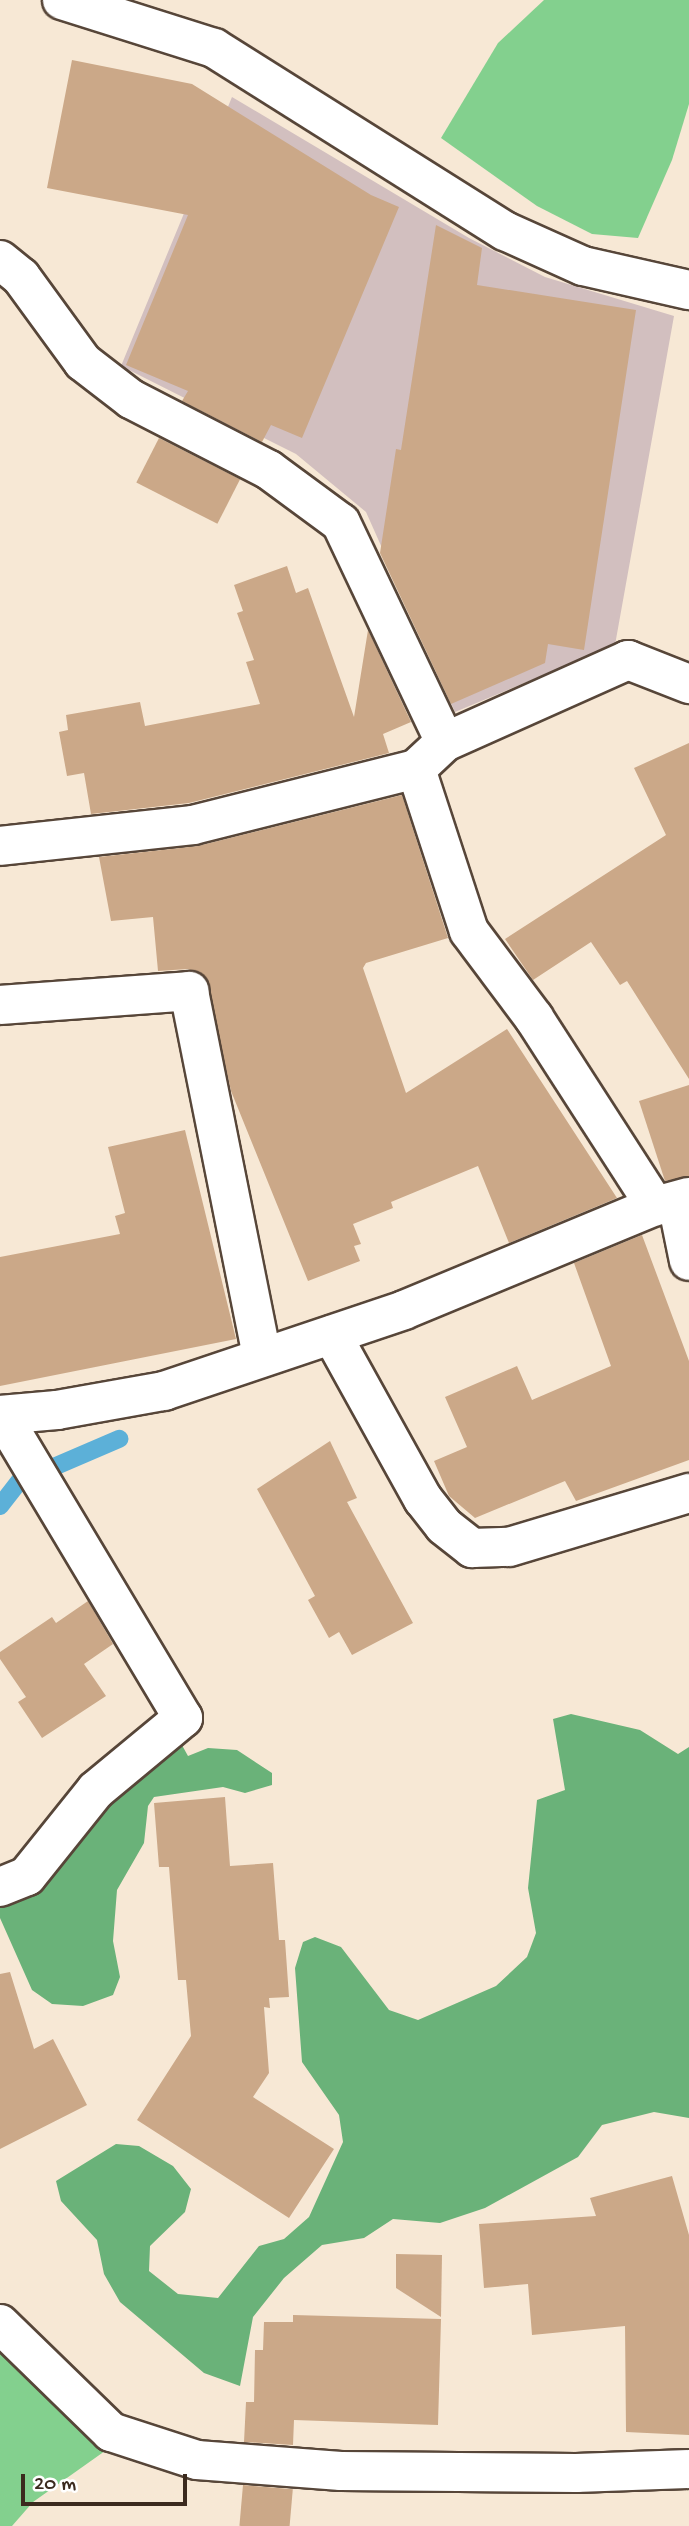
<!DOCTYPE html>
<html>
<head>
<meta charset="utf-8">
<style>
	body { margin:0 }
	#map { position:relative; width:689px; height:2526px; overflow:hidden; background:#f7e8d5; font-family:"Gochi Hand",sans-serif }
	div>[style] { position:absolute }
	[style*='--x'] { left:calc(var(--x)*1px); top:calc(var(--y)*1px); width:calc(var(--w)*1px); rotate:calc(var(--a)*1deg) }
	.industrial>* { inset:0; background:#d2bfbf }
	.green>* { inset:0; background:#83d08e }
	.forest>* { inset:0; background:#6ab279 }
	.stream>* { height:18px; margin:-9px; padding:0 9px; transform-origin:9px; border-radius:9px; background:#5cb0d8 }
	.building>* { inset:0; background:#cba888; transform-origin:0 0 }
	.roads { filter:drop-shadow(2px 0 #574639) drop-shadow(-2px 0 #574639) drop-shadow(0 2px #574639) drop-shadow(0 -2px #574639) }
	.minor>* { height:38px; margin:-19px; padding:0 19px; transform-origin:19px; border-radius:19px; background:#fff }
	span { translate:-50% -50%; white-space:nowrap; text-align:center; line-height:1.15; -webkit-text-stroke:6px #fff; paint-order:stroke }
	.scale { position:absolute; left:21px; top:2474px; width:166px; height:32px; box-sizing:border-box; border:4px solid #3b2a1e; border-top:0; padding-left:9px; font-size:21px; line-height:24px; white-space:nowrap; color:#3b2a1e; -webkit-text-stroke:5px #fff; paint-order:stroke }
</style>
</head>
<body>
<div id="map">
	<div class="industrial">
		<i style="clip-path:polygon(232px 97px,469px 238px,545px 277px,674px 316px,615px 645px,455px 712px,366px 512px,296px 454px,121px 366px)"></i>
	</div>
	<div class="green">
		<i style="clip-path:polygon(544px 0,689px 0,689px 104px,672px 160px,638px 238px,592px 234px,537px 206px,441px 138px,498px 43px)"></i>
		<i style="clip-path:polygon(0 2349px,44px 2394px,112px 2446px,33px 2502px,12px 2526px,0 2526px)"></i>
	</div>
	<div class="forest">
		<i style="clip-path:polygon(571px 1714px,640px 1730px,678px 1754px,689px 1747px,689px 2118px,654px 2112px,602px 2125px,578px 2157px,485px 2208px,440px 2223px,393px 2219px,364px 2238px,322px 2245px,284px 2278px,253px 2317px,240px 2386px,204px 2373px,120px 2302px,104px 2274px,97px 2240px,61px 2201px,56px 2181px,116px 2144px,139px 2146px,173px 2166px,191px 2189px,185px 2212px,150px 2246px,149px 2271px,178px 2294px,218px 2298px,259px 2246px,284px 2239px,309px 2217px,343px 2142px,339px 2115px,302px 2062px,295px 1968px,303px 1942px,315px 1937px,341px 1947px,389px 2010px,418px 2020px,496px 1986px,527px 1957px,536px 1933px,528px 1888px,537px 1800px,565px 1790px,553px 1719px)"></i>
		<i style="clip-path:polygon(178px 1738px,188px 1756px,208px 1748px,237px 1750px,272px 1773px,272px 1785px,245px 1793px,223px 1787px,154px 1797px,148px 1806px,144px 1843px,117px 1890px,113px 1941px,120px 1977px,113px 1995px,83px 2006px,52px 2004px,32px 1990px,0 1918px,0 1905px,102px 1804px)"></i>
	</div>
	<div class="stream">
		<i style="--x:56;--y:1466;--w:69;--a:-23.2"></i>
		<i style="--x:0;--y:1506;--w:31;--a:-52"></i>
	</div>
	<div class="building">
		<i style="clip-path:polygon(72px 60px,192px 84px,371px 195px,399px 207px,302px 438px,271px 425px,262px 442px,182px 401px,188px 391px,126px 365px,188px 215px,47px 188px)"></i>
		<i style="clip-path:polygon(436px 225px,482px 248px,477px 285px,636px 310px,584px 650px,548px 644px,545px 663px,451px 704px,380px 553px,396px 449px,401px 450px)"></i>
		<i style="left:159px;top:438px;width:91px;height:50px;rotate:27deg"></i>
		<i style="clip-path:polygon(287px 566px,296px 593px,308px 588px,354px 717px,368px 630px,411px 722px,383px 734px,389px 753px,189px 803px,91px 814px,84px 773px,67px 776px,59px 732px,68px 730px,66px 715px,140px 702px,145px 726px,260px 704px,246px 662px,254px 660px,237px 613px,243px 611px,234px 585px)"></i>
		<i style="clip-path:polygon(689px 743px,689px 1079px,627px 981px,620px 985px,591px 942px,533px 980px,505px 939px,666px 835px,634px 768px)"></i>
		<i style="clip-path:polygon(402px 795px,448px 938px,366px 963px,363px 968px,406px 1093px,507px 1029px,617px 1198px,509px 1243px,478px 1166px,391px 1202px,393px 1208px,353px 1224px,361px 1244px,354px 1246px,360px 1261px,308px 1281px,231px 1091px,206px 978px,188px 969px,158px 971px,153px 917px,111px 921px,99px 857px,198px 846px)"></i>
		<i style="clip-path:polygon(689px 1085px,689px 1176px,665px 1181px,639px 1101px)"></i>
		<i style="clip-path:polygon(185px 1130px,236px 1339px,0 1386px,0 1257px,120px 1234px,115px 1216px,125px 1213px,108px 1147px)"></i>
		<i style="clip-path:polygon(642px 1235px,689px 1361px,689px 1460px,576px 1501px,565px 1481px,475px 1518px,449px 1496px,434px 1461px,467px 1447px,445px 1397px,517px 1366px,532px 1400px,611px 1366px,574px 1263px)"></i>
		<i style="clip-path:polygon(330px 1441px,357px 1498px,347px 1502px,413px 1623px,352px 1655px,339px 1632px,329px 1638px,308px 1600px,315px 1596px,257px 1489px)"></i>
		<i style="clip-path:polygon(88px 1601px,113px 1644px,84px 1664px,106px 1696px,42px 1738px,18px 1702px,26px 1697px,0 1659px,0 1652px,52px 1617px,56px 1623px)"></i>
		<i style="clip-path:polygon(225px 1797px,230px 1866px,273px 1863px,279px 1940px,285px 1940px,289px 1997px,269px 1998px,270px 2008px,264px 2007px,269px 2073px,253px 2097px,334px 2149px,289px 2218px,137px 2120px,191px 2036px,186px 1980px,178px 1980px,169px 1867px,159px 1867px,154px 1803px)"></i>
		<i style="clip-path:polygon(10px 1972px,34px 2049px,53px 2039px,87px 2105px,0 2149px,0 1974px)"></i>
		<i style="clip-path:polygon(672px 2176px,689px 2235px,689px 2435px,626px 2432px,625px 2326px,532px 2335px,528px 2284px,484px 2288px,479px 2224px,596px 2216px,590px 2198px)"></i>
		<i style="clip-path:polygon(396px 2254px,442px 2255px,441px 2317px,396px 2288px)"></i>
		<i style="clip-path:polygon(293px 2315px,441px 2319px,438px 2425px,294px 2420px,293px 2445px,244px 2442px,246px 2402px,254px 2402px,255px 2350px,263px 2350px,264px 2322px,293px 2322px)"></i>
		<i style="left:243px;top:2485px;width:50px;height:41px;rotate:5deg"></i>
	</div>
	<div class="roads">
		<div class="minor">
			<i style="--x:62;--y:0;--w:159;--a:17.5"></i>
			<i style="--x:214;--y:48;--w:344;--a:32.2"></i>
			<i style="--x:505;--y:231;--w:85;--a:24.2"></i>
			<i style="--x:583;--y:266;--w:109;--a:12.8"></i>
			<i style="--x:0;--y:260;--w:27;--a:39"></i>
			<i style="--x:21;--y:277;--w:105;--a:53.9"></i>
			<i style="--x:83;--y:362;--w:61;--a:37.6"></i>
			<i style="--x:131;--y:399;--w:155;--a:27.2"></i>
			<i style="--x:269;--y:470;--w:89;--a:36.4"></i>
			<i style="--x:341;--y:523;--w:242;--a:64.6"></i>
			<i style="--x:416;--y:769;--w:170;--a:71.9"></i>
			<i style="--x:469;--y:931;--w:109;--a:53.2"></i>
			<i style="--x:534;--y:1018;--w:224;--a:57.2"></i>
			<i style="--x:0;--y:846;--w:194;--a:-6.2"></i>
			<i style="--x:193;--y:825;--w:230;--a:-14.1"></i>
			<i style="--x:416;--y:769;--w:40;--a:-43"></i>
			<i style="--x:445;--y:742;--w:201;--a:-24.1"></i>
			<i style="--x:628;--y:660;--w:66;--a:21.5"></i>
			<i style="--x:0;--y:1005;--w:190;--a:-4.2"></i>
			<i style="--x:189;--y:991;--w:373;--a:78.7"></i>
			<i style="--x:677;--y:1202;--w:60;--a:78.5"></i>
			<i style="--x:332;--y:1335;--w:188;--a:61"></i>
			<i style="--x:423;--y:1499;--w:34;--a:52"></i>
			<i style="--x:444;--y:1526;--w:36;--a:38"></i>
			<i style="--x:472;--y:1548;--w:37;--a:-2"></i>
			<i style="--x:509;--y:1547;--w:188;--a:-16.7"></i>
			<i style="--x:0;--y:1415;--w:57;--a:-5"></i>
			<i style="--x:57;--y:1410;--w:109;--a:-10.1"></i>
			<i style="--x:164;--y:1391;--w:253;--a:-18.6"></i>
			<i style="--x:404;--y:1310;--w:272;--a:-22.5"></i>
			<i style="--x:655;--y:1206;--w:35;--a:-15"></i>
			<i style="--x:0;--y:1887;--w:29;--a:-22"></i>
			<i style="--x:27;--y:1876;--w:110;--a:-51.3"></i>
			<i style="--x:96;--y:1790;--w:113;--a:-39.6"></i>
			<i style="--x:183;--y:1718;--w:353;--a:-120.9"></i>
			<i style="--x:0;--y:2324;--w:155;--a:44.2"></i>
			<i style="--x:111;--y:2432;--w:90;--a:18"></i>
			<i style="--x:197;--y:2460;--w:144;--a:4.4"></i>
			<i style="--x:341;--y:2471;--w:235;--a:0.5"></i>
			<i style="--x:576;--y:2473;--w:113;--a:-2"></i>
		</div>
	</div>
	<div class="scale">20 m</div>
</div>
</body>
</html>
